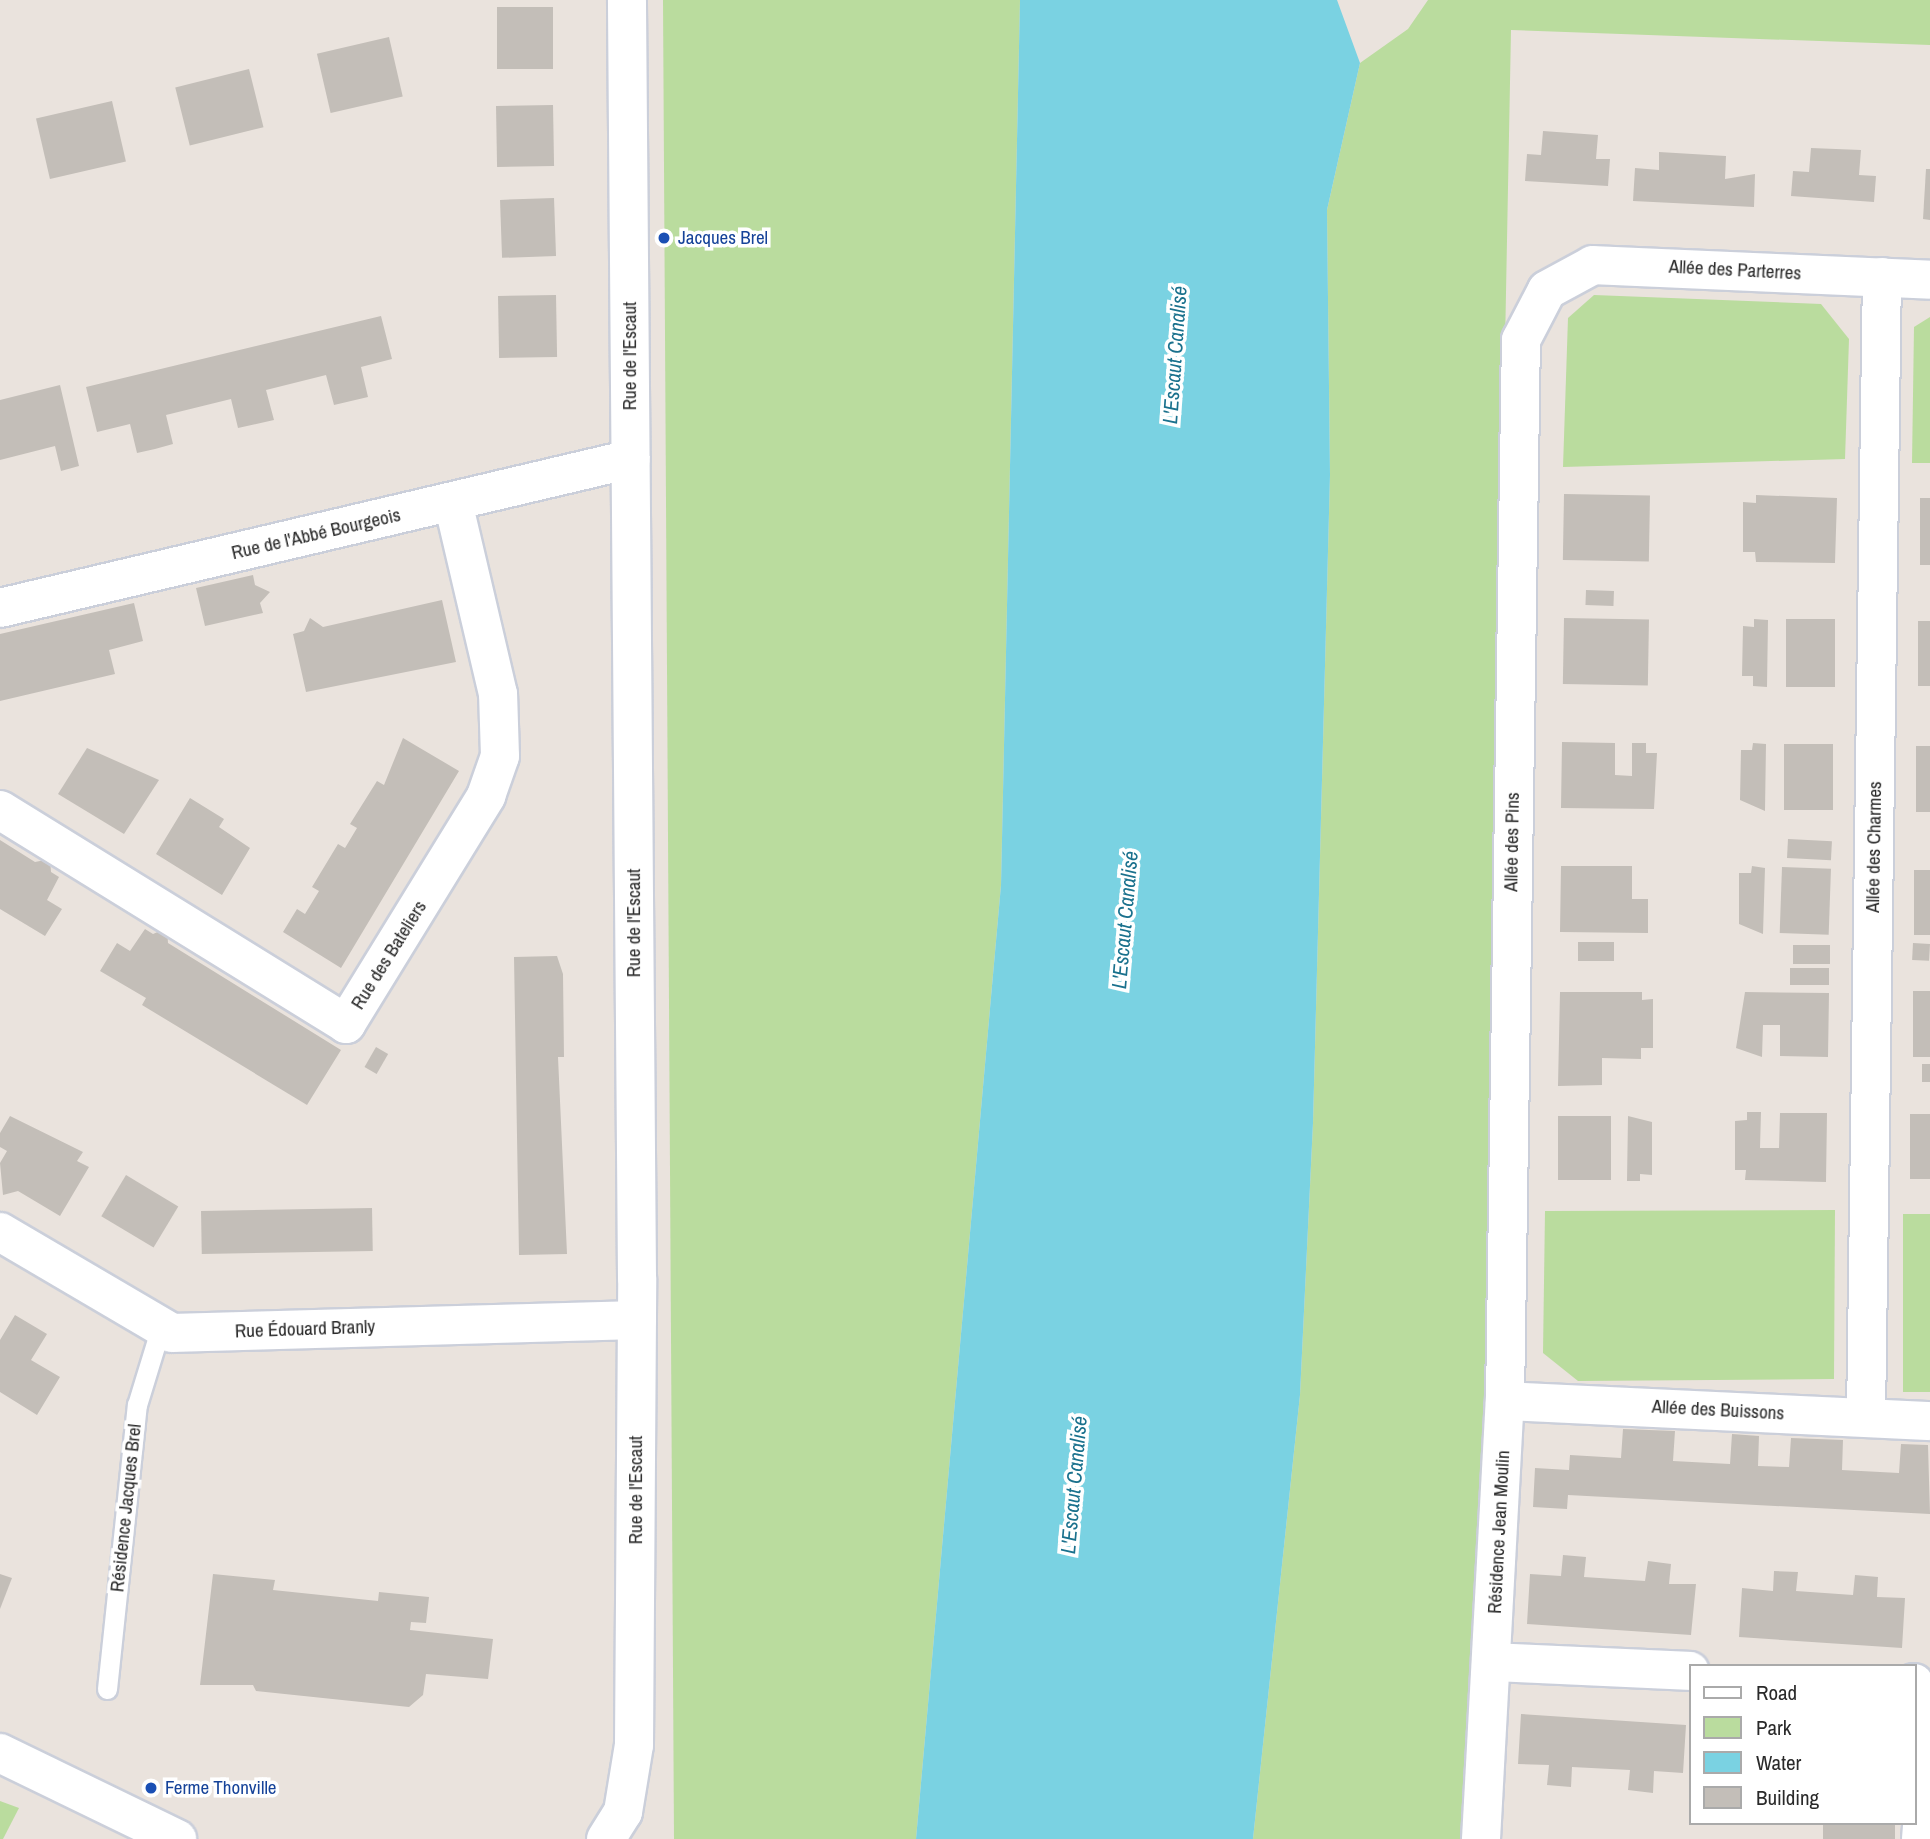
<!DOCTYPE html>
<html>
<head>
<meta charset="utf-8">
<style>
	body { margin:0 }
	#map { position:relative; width:1930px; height:1839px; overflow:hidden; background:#eae3dd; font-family:"Archivo Narrow",sans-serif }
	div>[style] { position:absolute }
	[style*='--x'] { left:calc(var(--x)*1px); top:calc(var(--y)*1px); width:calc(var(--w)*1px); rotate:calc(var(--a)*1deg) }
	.green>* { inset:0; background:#badc9e; transform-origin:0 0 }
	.water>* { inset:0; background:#7ad2e2 }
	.building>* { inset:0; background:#c3beb8; transform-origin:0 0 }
	.roads { filter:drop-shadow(2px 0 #cbcfda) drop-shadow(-2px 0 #cbcfda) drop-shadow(0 2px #cbcfda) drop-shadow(0 -2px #cbcfda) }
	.service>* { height:19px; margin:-9.5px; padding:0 9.5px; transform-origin:9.5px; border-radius:9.5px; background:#fff }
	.minor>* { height:38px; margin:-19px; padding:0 19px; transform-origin:19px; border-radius:19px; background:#fff }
	.dots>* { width:19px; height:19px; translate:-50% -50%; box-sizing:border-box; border:4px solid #fff; border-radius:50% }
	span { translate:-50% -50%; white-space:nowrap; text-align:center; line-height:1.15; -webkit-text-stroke:7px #fff; paint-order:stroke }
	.transit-label { font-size:19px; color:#164399 }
	.left { translate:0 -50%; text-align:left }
	.street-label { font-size:19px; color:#2a2a2a }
	.water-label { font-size:21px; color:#1a718d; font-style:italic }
	.legend { position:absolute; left:1689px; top:1664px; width:228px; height:161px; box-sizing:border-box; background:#fff; border:2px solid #aaa; margin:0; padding:9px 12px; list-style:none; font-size:21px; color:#2a2a2a }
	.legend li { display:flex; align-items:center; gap:14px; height:35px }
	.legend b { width:35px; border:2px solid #aaa }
</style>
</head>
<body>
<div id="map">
	<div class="green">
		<i style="clip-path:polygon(663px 0,1020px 0,1001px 885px,916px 1839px,674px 1839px)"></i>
		<i style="clip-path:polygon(1428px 0,1930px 0,1930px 45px,1511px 30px,1484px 1451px,1464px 1839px,1253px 1839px,1300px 1395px,1313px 1123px,1330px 475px,1327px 210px,1360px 63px,1408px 29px)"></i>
		<i style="clip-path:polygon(1594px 295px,1821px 304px,1849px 339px,1845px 459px,1563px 467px,1568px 318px)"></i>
		<i style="clip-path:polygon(1930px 317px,1930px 463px,1912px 463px,1914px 327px)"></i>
		<i style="clip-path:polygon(1835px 1210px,1834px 1379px,1578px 1381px,1543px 1353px,1545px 1211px)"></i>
		<i style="left:1903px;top:1214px;width:27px;height:178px"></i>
		<i style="clip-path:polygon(0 1801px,19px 1808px,3px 1839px,0 1839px)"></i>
	</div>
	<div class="water">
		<i style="clip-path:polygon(1020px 0,1337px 0,1360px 63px,1327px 210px,1330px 475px,1313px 1123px,1300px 1395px,1253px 1839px,916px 1839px,1001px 885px)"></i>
	</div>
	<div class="building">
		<i style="left:497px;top:7px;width:56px;height:62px"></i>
		<i style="left:389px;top:37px;width:61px;height:74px;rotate:77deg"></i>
		<i style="left:249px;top:69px;width:60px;height:76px;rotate:76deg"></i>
		<i style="left:112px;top:101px;width:62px;height:78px;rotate:77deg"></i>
		<i style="left:553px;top:105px;width:61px;height:57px;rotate:89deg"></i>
		<i style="clip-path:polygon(1543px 131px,1598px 135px,1596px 159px,1610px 159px,1608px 186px,1525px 181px,1527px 154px,1541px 155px)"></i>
		<i style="clip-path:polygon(1811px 148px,1861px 150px,1859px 175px,1876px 176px,1874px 202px,1791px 196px,1793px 171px,1809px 172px)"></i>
		<i style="clip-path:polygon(1659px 152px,1726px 156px,1725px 179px,1755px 174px,1754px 207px,1633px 201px,1635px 168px,1659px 170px)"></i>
		<i style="clip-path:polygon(1926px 169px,1930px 169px,1930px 220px,1923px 219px)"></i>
		<i style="left:554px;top:198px;width:58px;height:54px;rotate:88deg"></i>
		<i style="left:556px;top:295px;width:62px;height:58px;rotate:89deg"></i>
		<i style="clip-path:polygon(381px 316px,392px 359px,361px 367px,368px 397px,334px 405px,326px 375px,266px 390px,274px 420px,238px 428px,231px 399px,166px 415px,173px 444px,155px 449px,137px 453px,130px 424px,97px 432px,86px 387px)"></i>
		<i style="clip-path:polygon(60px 385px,79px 466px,61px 471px,55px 446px,0 460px,0 400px)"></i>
		<i style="left:1564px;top:494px;width:86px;height:66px;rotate:1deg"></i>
		<i style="clip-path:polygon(1756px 495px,1837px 498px,1835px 563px,1756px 562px,1755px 552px,1743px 552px,1743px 502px,1756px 503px)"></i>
		<i style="left:1920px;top:498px;width:10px;height:67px"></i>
		<i style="clip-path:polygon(253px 575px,255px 585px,270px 592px,260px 603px,263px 613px,205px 626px,196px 588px)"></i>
		<i style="left:1586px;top:590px;width:28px;height:15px;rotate:2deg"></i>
		<i style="clip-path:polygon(442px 600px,456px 662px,306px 692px,293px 634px,304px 631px,310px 618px,323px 627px)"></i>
		<i style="clip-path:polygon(134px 603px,143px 641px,109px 650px,115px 674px,0 701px,0 634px)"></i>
		<i style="left:1564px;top:618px;width:85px;height:66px;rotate:1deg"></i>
		<i style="clip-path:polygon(1754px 619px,1768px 620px,1767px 687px,1753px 686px,1753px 676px,1742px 676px,1743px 626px,1754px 627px)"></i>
		<i style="left:1786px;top:619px;width:49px;height:68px"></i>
		<i style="left:1918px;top:621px;width:12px;height:65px"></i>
		<i style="clip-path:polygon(403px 738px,459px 771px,341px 968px,283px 932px,297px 909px,305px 914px,319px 891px,312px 887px,338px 844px,345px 848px,357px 828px,350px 824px,377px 781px,384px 785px)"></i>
		<i style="clip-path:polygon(1562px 742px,1615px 743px,1615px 775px,1632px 776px,1632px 743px,1646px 743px,1646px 753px,1657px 753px,1654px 809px,1561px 808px)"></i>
		<i style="clip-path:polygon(1753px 743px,1766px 744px,1765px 811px,1740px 800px,1741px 750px,1752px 750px)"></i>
		<i style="left:1784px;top:744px;width:49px;height:66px"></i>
		<i style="left:1916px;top:746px;width:14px;height:66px"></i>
		<i style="clip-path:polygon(87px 748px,159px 780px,124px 834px,58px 794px)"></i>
		<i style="clip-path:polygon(190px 798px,224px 819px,219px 827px,250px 848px,222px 895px,156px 854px)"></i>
		<i style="left:1788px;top:839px;width:44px;height:19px;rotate:3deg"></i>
		<i style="clip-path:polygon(0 840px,35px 862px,50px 859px,51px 872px,59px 877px,47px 900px,62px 909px,45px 936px,0 909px)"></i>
		<i style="clip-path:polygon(1561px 866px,1632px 866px,1632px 899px,1648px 899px,1648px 933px,1560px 932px)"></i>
		<i style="clip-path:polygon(1752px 866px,1765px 868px,1763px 934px,1739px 924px,1739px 873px,1751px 873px)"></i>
		<i style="left:1782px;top:867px;width:49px;height:66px;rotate:2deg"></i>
		<i style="left:1914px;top:870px;width:16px;height:65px"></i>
		<i style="clip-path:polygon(167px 928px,168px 943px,341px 1050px,307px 1105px,142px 1005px,146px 998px,100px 971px,117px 943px,130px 951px,145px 929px,153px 934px)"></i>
		<i style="left:1578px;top:942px;width:36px;height:19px"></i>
		<i style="left:1913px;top:943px;width:17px;height:17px;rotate:3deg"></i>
		<i style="left:1793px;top:945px;width:37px;height:19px"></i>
		<i style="clip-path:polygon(557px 956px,563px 974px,564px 1057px,558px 1057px,567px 1254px,519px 1255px,514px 957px)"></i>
		<i style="left:1790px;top:968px;width:39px;height:17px"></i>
		<i style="left:1913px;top:991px;width:17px;height:66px"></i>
		<i style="clip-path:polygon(1560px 992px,1642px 992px,1642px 1000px,1653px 999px,1653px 1048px,1641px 1048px,1641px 1059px,1602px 1058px,1602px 1085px,1558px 1086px)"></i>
		<i style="clip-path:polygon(1745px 992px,1829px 993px,1828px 1057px,1780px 1056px,1780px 1025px,1763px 1025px,1762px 1057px,1736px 1048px)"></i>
		<i style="left:376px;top:1047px;width:14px;height:23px;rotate:30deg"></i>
		<i style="left:1922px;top:1064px;width:8px;height:18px"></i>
		<i style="clip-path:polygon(1747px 1112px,1761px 1112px,1760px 1148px,1779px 1148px,1780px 1113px,1827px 1113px,1826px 1182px,1745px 1180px,1746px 1170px,1735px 1170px,1735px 1121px,1747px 1120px)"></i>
		<i style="left:1910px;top:1114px;width:20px;height:65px"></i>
		<i style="clip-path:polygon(10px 1116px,83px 1152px,77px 1161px,89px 1167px,60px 1216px,18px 1191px,3px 1195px,0 1163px,7px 1151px,0 1147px,0 1133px)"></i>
		<i style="left:1558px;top:1116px;width:53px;height:64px"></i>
		<i style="clip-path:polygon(1628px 1116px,1652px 1122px,1652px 1175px,1640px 1174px,1640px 1181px,1627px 1181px)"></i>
		<i style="left:126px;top:1175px;width:61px;height:48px;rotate:31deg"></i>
		<i style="left:372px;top:1208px;width:43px;height:171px;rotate:89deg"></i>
		<i style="clip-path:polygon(15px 1315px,47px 1334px,31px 1360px,60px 1377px,37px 1415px,0 1392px,0 1340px)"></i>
		<i style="clip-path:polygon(1623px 1429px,1675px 1431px,1673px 1461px,1730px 1464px,1732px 1434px,1759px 1436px,1758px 1466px,1789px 1467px,1791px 1438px,1843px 1440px,1842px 1470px,1899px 1473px,1901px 1444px,1928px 1445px,1930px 1514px,1568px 1495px,1567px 1509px,1533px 1507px,1535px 1468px,1569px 1470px,1570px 1455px,1621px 1458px)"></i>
		<i style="clip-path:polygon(1563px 1555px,1586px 1557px,1584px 1577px,1645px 1581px,1648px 1561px,1671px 1564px,1669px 1584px,1696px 1584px,1691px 1635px,1527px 1624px,1530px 1574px,1561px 1576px)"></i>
		<i style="clip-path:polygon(1774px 1571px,1798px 1572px,1796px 1591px,1853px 1595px,1855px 1575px,1878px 1577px,1877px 1597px,1905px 1598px,1902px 1648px,1739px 1637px,1742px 1588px,1773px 1591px)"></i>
		<i style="clip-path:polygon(0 1574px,12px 1578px,0 1609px)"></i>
		<i style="clip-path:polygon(213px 1574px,275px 1580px,273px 1590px,378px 1601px,379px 1592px,429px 1597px,426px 1623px,411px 1622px,410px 1630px,493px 1639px,488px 1679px,426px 1674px,423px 1695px,409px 1707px,256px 1691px,253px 1685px,200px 1685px)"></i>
		<i style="clip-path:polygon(1521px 1714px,1686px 1725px,1683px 1773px,1654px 1771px,1653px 1793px,1628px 1790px,1630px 1770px,1572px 1767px,1571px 1787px,1547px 1785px,1549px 1765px,1518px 1764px)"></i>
		<i style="left:1823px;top:1823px;width:72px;height:16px"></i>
	</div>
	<div class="roads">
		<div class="service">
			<i style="--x:107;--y:1689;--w:286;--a:-84"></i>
			<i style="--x:137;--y:1405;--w:78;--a:-73"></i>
		</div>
		<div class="minor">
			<i style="--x:0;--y:608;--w:648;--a:-13.29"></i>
			<i style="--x:0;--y:810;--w:407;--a:31.7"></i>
			<i style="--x:346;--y:1024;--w:268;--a:-58.4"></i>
			<i style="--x:486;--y:796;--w:42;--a:-70.7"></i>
			<i style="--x:500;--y:756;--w:62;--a:-91.8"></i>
			<i style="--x:498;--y:694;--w:197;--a:-103.2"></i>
			<i style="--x:0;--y:1232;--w:199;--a:30.4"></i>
			<i style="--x:172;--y:1333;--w:465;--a:-1.6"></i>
			<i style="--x:1505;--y:1401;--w:425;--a:2.7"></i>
			<i style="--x:1866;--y:1417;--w:1140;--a:-89.2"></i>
			<i style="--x:1492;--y:1662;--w:198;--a:2.6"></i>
			<i style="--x:1914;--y:1683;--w:30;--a:57"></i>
			<i style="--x:0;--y:1753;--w:197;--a:25.9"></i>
			<i style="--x:606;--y:1839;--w:32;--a:-58"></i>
			<i style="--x:623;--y:1812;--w:68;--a:-80.7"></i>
			<i style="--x:634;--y:1745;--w:467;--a:-89.6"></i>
			<i style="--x:637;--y:1278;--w:1278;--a:-90.45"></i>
			<i style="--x:1481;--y:1839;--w:439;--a:-86.9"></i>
			<i style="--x:1505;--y:1401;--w:1061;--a:-89.14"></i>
			<i style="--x:1521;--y:340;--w:56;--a:-62.5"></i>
			<i style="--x:1547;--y:290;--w:52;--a:-28.5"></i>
			<i style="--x:1593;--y:265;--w:337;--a:2.5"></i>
			<i style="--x:1921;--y:1839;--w:115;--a:-85.5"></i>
		</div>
	</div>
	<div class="dots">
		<i style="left:664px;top:238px;background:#1a4fb4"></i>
		<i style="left:151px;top:1788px;background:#1a4fb4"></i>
	</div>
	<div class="transit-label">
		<span class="left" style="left:678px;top:238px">Jacques Brel</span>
		<span class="left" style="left:165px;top:1788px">Ferme Thonville</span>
	</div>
	<div class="street-label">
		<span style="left:1735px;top:270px;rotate:3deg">Allée des Parterres</span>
		<span style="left:630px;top:356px;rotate:-90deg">Rue de l'Escaut</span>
		<span style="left:316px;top:534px;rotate:-13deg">Rue de l'Abbé Bourgeois</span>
		<span style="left:1512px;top:842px;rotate:-89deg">Allée des Pins</span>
		<span style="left:1874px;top:847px;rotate:-89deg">Allée des Charmes</span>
		<span style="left:634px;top:923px;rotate:-90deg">Rue de l'Escaut</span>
		<span style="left:389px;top:955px;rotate:-58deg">Rue des Bateliers</span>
		<span style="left:305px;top:1329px;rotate:-2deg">Rue Édouard Branly</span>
		<span style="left:1718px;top:1410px;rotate:3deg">Allée des Buissons</span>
		<span style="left:636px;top:1490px;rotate:-90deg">Rue de l'Escaut</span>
		<span style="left:126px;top:1508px;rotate:-84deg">Résidence Jacques Brel</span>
		<span style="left:1499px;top:1532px;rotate:-87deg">Résidence Jean Moulin</span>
	</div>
	<div class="water-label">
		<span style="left:1175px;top:355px;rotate:-86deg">L'Escaut Canalisé</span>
		<span style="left:1125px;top:920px;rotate:-85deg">L'Escaut Canalisé</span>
		<span style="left:1074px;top:1485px;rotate:-85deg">L'Escaut Canalisé</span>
	</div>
	<ul class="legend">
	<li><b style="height:9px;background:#fff"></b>Road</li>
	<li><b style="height:19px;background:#badc9e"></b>Park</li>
	<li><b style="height:19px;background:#7ad2e2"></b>Water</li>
	<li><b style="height:19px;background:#c3beb8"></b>Building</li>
	</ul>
</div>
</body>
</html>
